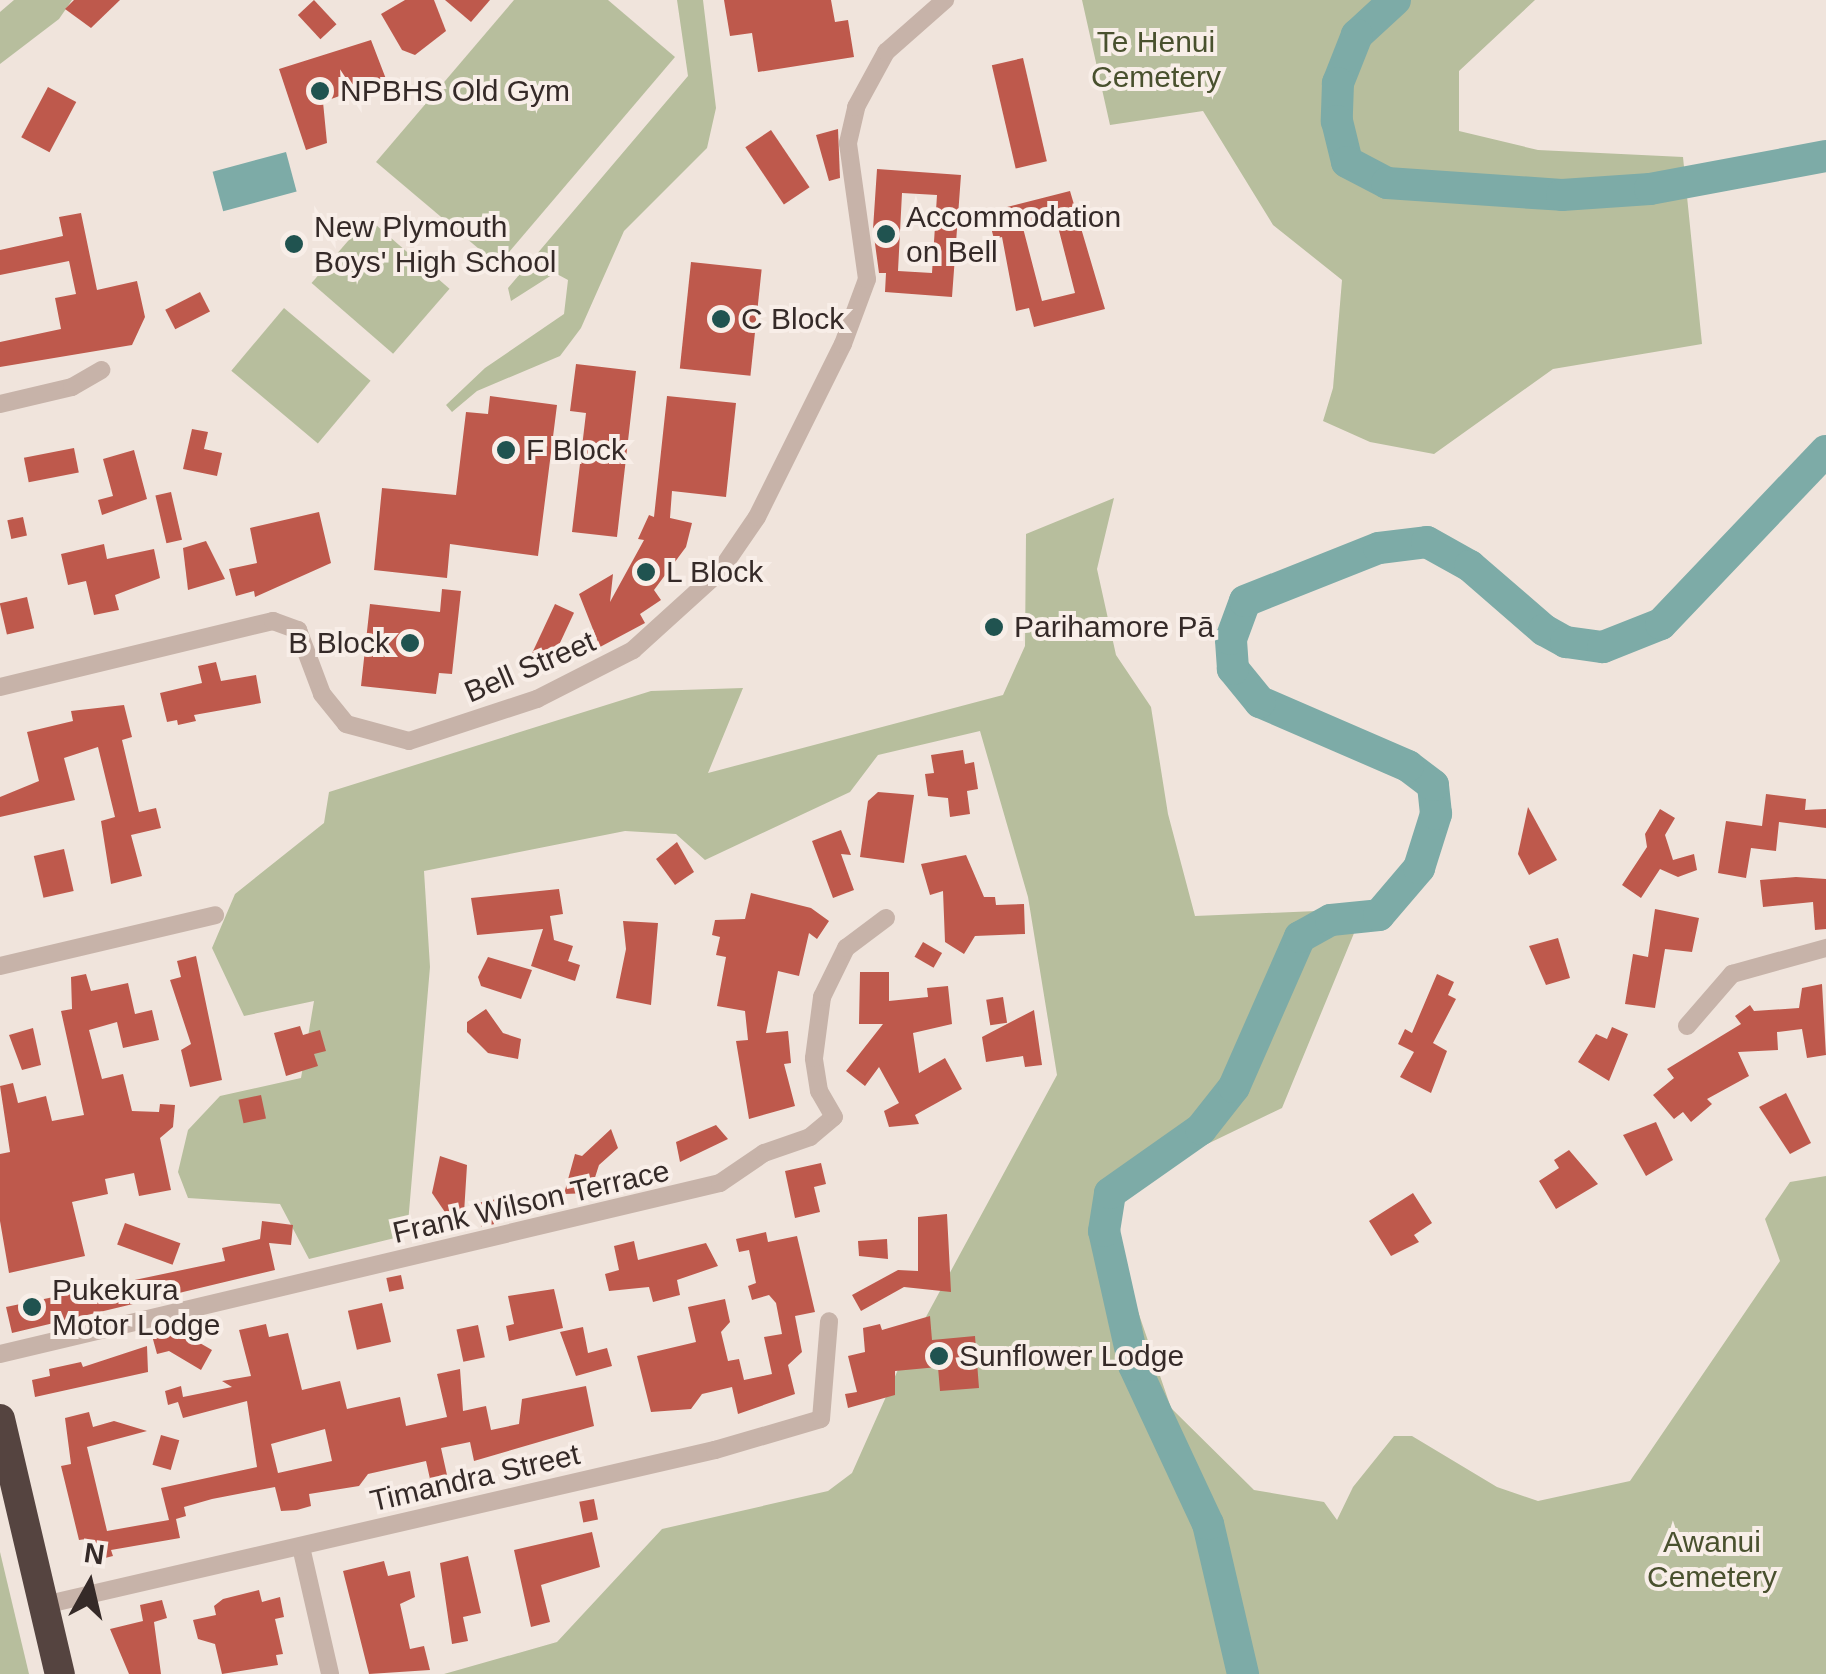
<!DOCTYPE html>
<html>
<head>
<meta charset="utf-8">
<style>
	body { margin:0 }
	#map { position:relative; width:1826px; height:1674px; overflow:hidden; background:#f0e4dc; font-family:Helvetica,sans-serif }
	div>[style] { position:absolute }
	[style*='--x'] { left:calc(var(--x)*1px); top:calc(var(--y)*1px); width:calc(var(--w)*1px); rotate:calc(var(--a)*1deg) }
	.green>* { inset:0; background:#b7be9d; transform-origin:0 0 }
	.water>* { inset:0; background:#7daba7; transform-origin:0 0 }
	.river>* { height:32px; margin:-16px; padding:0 16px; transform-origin:16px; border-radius:16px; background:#7daba7 }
	.building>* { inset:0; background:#be594c; transform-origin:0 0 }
	.street>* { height:18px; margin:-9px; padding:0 9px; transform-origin:9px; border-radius:9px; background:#c7b3a9 }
	.highway>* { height:30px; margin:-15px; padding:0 15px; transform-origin:15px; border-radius:15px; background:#554440 }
	.dots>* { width:28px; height:28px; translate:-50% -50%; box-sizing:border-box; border:5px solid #f8eee8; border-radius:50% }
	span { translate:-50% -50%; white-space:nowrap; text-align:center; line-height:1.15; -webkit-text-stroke:8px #f8eee8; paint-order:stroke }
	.park-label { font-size:30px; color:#49512e }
	.poi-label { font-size:30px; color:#352a28 }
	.left { translate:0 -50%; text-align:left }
	.right { translate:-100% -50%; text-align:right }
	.street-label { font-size:30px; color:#352a28 }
	.north { position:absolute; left:40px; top:1534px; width:100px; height:100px; -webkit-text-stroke:8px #f8eee8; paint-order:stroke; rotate:8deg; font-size:28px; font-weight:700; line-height:40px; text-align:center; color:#352a28 }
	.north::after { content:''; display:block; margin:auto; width:35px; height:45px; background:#352a28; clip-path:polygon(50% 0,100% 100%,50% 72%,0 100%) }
</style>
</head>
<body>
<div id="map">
	<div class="green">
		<i style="clip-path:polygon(14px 0,72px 0,59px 19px,0 64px,0 12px)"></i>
		<i style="clip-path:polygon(514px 0,608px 0,675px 57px,498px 265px,376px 162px)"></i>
		<i style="clip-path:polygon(677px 0,703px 0,716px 108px,707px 148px,624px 231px,581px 328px,560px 356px,477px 391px,452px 412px,446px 405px,485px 368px,564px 314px,568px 280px,555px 273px,511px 301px,508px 288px,688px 76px)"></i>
		<i style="clip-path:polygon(1082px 0,1535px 0,1459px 71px,1459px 131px,1538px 150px,1683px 157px,1702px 344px,1553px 369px,1434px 454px,1370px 442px,1323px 421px,1333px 388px,1342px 280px,1273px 225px,1203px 111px,1110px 125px)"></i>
		<i style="left:368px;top:218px;width:108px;height:86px;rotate:41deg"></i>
		<i style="left:284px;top:308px;width:113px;height:82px;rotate:40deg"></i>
		<i style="clip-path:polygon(1114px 498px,1097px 569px,1116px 655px,1151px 707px,1168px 814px,1195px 916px,1364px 909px,1282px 1108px,1141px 1176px,1121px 1201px,1119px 1256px,1171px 1408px,1254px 1490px,1324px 1502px,1337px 1520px,1353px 1487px,1394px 1436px,1412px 1436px,1497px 1487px,1538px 1501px,1630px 1481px,1780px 1261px,1765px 1219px,1790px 1182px,1826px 1176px,1826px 1674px,444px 1674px,557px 1642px,662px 1529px,828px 1491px,852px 1473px,901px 1363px,1057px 1075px,1028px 897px,980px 731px,878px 755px,850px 792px,705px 860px,676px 834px,625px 831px,424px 871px,430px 967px,407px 1235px,309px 1259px,280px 1204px,188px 1198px,178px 1172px,188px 1130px,220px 1096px,301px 1078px,314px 1001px,244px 1016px,212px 948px,235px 894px,324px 823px,329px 792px,651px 691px,743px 688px,708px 773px,1003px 695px,1025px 646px,1026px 534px)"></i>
		<i style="clip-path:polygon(0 1552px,29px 1674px,0 1674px)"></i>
	</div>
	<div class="water">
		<i style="left:286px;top:152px;width:41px;height:76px;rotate:75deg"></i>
	</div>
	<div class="river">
		<i style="--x:1395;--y:0;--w:52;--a:137.4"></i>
		<i style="--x:1357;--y:35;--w:52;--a:111.6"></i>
		<i style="--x:1338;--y:83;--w:38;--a:92"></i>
		<i style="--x:1337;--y:121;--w:42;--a:76.3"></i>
		<i style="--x:1347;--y:162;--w:45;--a:27.7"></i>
		<i style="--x:1387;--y:183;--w:175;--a:3.9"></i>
		<i style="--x:1562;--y:195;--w:88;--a:-3.9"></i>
		<i style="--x:1650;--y:189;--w:179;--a:-10.6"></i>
		<i style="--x:1243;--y:1674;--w:154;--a:-103.1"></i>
		<i style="--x:1208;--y:1524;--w:175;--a:-115"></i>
		<i style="--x:1134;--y:1365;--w:137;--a:-102.6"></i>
		<i style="--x:1104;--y:1231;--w:38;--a:-81"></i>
		<i style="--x:1110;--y:1193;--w:111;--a:-35.1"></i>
		<i style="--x:1201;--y:1129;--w:53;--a:-51.8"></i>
		<i style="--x:1234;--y:1087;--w:164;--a:-66.3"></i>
		<i style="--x:1300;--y:937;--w:35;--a:-29"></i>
		<i style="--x:1331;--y:920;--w:48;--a:-5.9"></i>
		<i style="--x:1379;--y:915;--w:62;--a:-49.6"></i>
		<i style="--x:1419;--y:868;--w:57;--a:-72.5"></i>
		<i style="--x:1436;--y:814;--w:29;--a:-96"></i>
		<i style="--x:1433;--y:785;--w:31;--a:-143"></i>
		<i style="--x:1408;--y:766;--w:161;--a:-156.6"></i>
		<i style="--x:1260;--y:702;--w:43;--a:-129.3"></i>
		<i style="--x:1233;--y:669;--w:30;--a:-94"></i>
		<i style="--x:1231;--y:639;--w:40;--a:-69.8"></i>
		<i style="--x:1245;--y:601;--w:144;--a:-21.6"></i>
		<i style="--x:1379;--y:548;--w:48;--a:-7.1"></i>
		<i style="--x:1427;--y:542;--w:49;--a:29.2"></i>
		<i style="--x:1470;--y:566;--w:98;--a:40.9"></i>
		<i style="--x:1544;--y:630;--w:25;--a:29"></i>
		<i style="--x:1566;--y:642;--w:37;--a:8"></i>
		<i style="--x:1603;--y:647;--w:62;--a:-21.6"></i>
		<i style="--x:1661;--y:624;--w:239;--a:-46.4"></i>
	</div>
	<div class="building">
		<i style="clip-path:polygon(74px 0,120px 0,91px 28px,65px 9px)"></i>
		<i style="left:314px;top:0;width:33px;height:22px;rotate:47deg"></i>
		<i style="clip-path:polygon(405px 0,434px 0,446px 31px,415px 55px,402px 50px,381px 14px)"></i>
		<i style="clip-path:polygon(445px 0,490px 0,471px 22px)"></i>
		<i style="clip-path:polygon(724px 0,831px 0,835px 22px,848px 20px,854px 57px,758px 72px,752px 33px,730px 36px)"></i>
		<i style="clip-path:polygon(371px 40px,386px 79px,323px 102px,327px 143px,306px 150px,279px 69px)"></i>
		<i style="left:1023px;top:58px;width:106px;height:32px;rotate:77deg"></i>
		<i style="left:48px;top:87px;width:32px;height:57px;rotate:28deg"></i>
		<i style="clip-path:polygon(838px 129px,840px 178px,829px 181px,816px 135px)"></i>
		<i style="left:771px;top:130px;width:69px;height:31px;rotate:56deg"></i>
		<i style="clip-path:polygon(evenodd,877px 169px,961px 175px,952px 297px,885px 292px,886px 273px,879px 273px,873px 229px,877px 169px,902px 193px,937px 195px,932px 273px,898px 271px,902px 193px)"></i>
		<i style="clip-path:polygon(evenodd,1070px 191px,1105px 309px,1034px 327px,1029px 308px,1016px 311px,1002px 237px,994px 239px,987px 212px,1070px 191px,1056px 219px,1075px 293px,1042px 301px,1023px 228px,1056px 219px)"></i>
		<i style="clip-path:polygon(81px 213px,97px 290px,137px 281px,145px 317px,132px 345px,0 367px,0 342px,61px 329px,55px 298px,76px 294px,69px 261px,0 275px,0 250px,63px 236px,59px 217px)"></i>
		<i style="left:691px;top:262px;width:71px;height:107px;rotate:6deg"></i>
		<i style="left:200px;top:292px;width:22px;height:39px;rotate:63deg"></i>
		<i style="clip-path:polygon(576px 364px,636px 371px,617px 537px,572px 532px,586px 413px,570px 411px)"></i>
		<i style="clip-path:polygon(490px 396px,557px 405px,538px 556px,450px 544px,447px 578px,374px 570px,382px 488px,456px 495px,466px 412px,488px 414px)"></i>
		<i style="clip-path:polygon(667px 396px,736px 403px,726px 497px,672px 491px,670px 518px,692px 523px,686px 547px,654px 590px,661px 600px,640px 614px,645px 623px,600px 647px,579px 594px,613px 574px,610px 602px,644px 540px,638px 539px,649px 515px,654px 517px)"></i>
		<i style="clip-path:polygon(192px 429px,208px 432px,204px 449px,222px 453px,217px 476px,183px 469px)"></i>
		<i style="left:74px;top:448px;width:25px;height:51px;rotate:79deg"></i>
		<i style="clip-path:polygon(134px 450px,147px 499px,102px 515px,98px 500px,113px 496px,103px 459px)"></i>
		<i style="left:171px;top:492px;width:49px;height:16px;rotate:77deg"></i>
		<i style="clip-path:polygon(319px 512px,331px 563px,255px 597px,254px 591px,236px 596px,229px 569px,257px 563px,250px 528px)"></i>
		<i style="left:23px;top:517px;width:19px;height:16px;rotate:78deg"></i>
		<i style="clip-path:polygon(206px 541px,225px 579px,188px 590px,183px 548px)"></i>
		<i style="clip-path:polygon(104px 544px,107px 559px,154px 549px,160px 578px,115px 595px,119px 610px,94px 615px,86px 581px,68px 585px,61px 554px)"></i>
		<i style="clip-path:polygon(442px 589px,461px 591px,452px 674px,439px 673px,436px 694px,361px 686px,370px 604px,440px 612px)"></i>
		<i style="left:27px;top:597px;width:32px;height:28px;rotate:77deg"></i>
		<i style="left:555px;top:604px;width:21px;height:59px;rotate:25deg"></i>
		<i style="clip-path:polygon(216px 662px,221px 681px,256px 675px,261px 703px,194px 715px,196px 721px,178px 725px,177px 720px,167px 722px,160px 693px,202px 683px,198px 666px)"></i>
		<i style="clip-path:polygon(124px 705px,132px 737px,122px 740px,139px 812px,156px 808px,161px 828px,131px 835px,142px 876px,111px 884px,101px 821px,115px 817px,98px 747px,64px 758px,75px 800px,0 817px,0 797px,39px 781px,27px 732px,73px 721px,71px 711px)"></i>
		<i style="clip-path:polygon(963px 750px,965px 764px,974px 762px,978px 789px,967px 791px,970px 814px,950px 817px,948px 798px,928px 796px,925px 774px,934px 773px,931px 755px)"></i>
		<i style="clip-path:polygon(878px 792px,914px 795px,904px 863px,860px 857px,868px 801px)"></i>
		<i style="clip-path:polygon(1766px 794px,1806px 799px,1805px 810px,1826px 809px,1826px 828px,1779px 822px,1776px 851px,1751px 848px,1746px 878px,1718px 873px,1726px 821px,1762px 826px)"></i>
		<i style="clip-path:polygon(1528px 807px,1557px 860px,1529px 875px,1518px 854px)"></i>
		<i style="clip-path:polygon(1660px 809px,1675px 818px,1665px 835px,1673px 860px,1694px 854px,1697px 870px,1678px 877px,1660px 869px,1641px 898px,1622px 885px,1647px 847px,1645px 834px)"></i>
		<i style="clip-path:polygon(841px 830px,851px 855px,841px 854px,854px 890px,833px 898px,812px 841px)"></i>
		<i style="clip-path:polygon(677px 842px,694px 872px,675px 885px,656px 859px)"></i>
		<i style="left:64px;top:849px;width:43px;height:31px;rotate:77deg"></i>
		<i style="clip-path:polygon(966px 855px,984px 897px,995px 897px,996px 905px,1024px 904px,1025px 934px,975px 936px,964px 954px,945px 942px,943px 891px,930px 895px,921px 864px)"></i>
		<i style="clip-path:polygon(1796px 877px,1826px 879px,1826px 929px,1815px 930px,1813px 902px,1763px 907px,1760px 880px)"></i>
		<i style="clip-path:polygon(559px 889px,563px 914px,550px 916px,554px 940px,573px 946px,568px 961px,580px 965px,575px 981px,531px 966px,543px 929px,477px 935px,471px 898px)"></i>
		<i style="clip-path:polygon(751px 893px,811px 908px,829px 921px,817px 939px,809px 933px,799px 976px,778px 971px,766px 1033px,788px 1031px,791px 1063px,784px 1064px,795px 1106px,749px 1119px,736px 1041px,748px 1040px,745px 1011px,717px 1006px,726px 957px,716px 955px,720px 937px,712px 935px,715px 920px,745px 919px)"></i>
		<i style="clip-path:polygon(1655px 909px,1699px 918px,1692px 952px,1665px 949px,1655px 1008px,1625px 1004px,1633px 954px,1648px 957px)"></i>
		<i style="clip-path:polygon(623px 921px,658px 923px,651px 1005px,616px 998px,626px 949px)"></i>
		<i style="clip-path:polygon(1558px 938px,1570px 978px,1546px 985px,1529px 946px)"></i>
		<i style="left:923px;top:942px;width:22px;height:17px;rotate:30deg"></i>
		<i style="clip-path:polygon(196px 956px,222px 1080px,190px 1087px,181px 1050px,191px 1044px,170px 980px,181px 977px,177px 961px)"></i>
		<i style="clip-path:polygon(488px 957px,532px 970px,521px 999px,481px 986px,478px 977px)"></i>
		<i style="clip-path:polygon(860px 972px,889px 972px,889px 1001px,928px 997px,927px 988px,948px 986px,952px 1024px,913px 1033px,919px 1073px,945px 1058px,962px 1089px,915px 1115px,919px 1124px,889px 1127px,884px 1111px,899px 1103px,879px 1067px,865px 1086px,846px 1071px,883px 1024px,859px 1024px)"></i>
		<i style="clip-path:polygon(86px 974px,91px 991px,128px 983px,135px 1014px,152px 1010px,159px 1040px,123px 1048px,117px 1022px,89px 1030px,102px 1079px,123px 1074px,132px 1111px,159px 1112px,160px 1104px,175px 1105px,173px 1127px,160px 1138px,171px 1190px,139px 1196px,134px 1173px,105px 1179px,108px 1194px,72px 1202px,85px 1256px,9px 1273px,0 1221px,0 1154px,10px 1152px,0 1086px,13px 1083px,18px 1103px,46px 1096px,52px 1121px,84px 1115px,61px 1011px,72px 1009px,71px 977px)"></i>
		<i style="clip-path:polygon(1437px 974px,1454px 982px,1448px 995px,1456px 999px,1433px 1043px,1447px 1051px,1431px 1093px,1400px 1077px,1414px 1052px,1398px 1044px,1405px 1029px,1412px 1033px)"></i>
		<i style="clip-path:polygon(1822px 984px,1826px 1055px,1807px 1058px,1802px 1029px,1777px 1032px,1778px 1050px,1738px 1052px,1749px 1076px,1707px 1099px,1712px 1104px,1691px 1122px,1683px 1112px,1674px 1119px,1653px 1095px,1674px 1078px,1667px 1069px,1741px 1024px,1735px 1016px,1750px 1005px,1754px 1011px,1799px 1008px,1802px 988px)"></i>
		<i style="left:1003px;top:997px;width:26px;height:17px;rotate:81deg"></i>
		<i style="clip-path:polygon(486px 1009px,503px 1033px,521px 1039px,518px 1059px,488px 1053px,467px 1032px,467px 1022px)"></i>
		<i style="clip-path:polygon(1034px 1010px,1042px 1065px,1025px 1067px,1023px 1056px,986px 1062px,982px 1037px)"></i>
		<i style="clip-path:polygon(300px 1026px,303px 1035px,320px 1030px,326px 1051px,314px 1054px,318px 1066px,286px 1076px,274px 1033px)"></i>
		<i style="clip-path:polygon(1612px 1027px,1628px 1034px,1609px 1081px,1578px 1062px,1596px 1034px,1607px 1039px)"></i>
		<i style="clip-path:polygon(33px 1028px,41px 1065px,22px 1070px,9px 1035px)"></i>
		<i style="clip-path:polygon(1786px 1093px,1811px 1143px,1790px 1154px,1759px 1107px)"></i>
		<i style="left:261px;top:1095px;width:24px;height:23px;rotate:78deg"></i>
		<i style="clip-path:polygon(1656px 1122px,1673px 1160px,1646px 1176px,1623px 1135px)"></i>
		<i style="clip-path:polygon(716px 1125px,728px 1139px,680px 1162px,676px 1142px)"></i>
		<i style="clip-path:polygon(611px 1129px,618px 1148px,599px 1165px,590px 1193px,564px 1194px,575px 1154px,582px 1156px)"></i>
		<i style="clip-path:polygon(1569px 1150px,1598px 1184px,1556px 1209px,1539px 1181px,1559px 1168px,1554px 1160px)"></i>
		<i style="clip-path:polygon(440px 1156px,467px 1165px,464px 1213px,451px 1221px,432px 1193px)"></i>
		<i style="clip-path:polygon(821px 1163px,826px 1184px,814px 1187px,820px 1212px,795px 1218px,785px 1171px)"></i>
		<i style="clip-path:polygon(1413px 1193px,1432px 1223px,1414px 1235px,1419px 1242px,1391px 1256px,1369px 1221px)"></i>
		<i style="left:497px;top:1199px;width:24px;height:21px;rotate:78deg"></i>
		<i style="clip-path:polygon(947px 1214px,951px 1292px,904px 1287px,861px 1311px,852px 1295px,898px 1270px,918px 1271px,918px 1217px)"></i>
		<i style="clip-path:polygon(262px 1221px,293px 1225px,291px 1245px,269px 1243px,275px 1270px,12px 1333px,6px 1307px,225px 1261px,222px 1248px,260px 1239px)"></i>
		<i style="left:125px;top:1223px;width:59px;height:23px;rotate:20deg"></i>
		<i style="clip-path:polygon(766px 1232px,768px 1242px,797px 1236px,815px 1312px,795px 1316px,802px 1352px,788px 1365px,795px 1394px,738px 1414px,732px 1387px,702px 1394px,691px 1409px,651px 1412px,637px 1356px,696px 1342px,688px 1307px,725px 1299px,730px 1322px,721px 1332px,728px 1361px,739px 1359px,744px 1380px,772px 1374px,764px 1337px,782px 1334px,776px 1303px,769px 1295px,752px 1300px,748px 1286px,756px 1283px,749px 1250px,739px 1252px,736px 1239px)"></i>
		<i style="clip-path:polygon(887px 1239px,888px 1259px,859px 1256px,858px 1241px)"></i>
		<i style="clip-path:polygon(634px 1241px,638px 1260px,706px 1243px,718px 1266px,677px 1280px,680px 1295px,653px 1302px,649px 1287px,609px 1291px,605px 1274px,619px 1270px,614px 1246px)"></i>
		<i style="left:401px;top:1275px;width:14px;height:15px;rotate:78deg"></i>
		<i style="clip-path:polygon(554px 1289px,563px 1328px,509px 1341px,506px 1326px,514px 1324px,508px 1296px)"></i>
		<i style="left:382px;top:1303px;width:40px;height:35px;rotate:77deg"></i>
		<i style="clip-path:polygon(930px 1316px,932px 1340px,975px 1336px,979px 1388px,940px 1391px,938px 1367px,895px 1371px,895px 1395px,848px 1408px,845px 1394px,857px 1392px,848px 1356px,865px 1352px,863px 1328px,880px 1324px,882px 1330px)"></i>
		<i style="clip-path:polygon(evenodd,266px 1324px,269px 1337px,288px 1333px,302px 1390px,340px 1381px,347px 1409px,400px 1397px,406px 1426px,447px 1417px,437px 1374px,460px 1369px,463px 1411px,486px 1406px,491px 1430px,519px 1424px,522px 1399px,586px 1386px,594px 1426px,474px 1461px,470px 1442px,441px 1448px,447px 1475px,430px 1479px,426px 1461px,368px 1474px,359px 1486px,309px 1494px,311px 1506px,297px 1510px,281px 1511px,275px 1487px,212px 1499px,184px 1507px,186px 1516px,176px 1519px,180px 1538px,111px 1550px,113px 1556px,97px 1560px,86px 1539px,79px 1540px,61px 1466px,71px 1464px,65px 1418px,89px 1412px,93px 1427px,114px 1421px,147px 1431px,87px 1447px,107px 1531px,169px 1520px,161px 1488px,257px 1467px,247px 1401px,183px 1418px,178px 1402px,168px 1405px,165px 1391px,181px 1386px,183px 1397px,232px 1387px,222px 1381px,251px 1376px,239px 1330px,266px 1324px,325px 1429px,332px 1461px,278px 1473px,271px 1444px,325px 1429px)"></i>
		<i style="left:478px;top:1325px;width:33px;height:22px;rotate:78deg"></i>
		<i style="clip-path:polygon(172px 1327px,212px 1350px,201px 1370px,169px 1351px,157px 1354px,151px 1332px)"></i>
		<i style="clip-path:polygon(583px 1327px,588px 1353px,607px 1348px,612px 1366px,576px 1376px,560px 1332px)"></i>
		<i style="clip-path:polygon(147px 1346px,148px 1372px,35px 1397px,32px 1380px,50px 1376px,49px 1369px,81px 1362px,83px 1367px)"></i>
		<i style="left:161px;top:1435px;width:19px;height:31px;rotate:16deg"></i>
		<i style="left:594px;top:1499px;width:21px;height:15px;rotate:79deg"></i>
		<i style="clip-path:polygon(592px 1532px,600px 1567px,541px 1585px,550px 1622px,531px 1627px,514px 1550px)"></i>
		<i style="clip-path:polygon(468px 1556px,481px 1613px,463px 1617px,468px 1641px,452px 1644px,440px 1563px)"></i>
		<i style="clip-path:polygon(384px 1561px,388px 1576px,410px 1571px,415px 1597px,400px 1604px,410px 1649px,424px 1646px,430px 1670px,369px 1674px,343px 1571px)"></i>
		<i style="clip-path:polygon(259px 1590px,262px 1602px,280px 1597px,284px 1617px,275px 1619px,283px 1654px,276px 1655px,278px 1665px,222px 1674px,215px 1644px,198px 1639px,193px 1620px,216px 1615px,214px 1606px,223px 1599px)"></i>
		<i style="clip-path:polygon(162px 1600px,167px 1618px,154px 1622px,161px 1674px,129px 1674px,110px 1629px,143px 1621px,140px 1605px)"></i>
	</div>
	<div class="street">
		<i style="--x:0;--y:404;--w:74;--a:-13.3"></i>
		<i style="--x:72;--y:387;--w:34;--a:-30"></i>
		<i style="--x:0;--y:687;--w:281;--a:-13.6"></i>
		<i style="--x:273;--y:621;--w:27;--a:20"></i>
		<i style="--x:298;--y:630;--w:68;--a:69.4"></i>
		<i style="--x:322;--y:694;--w:38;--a:51"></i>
		<i style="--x:346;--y:724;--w:65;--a:15.1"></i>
		<i style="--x:409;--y:741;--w:135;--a:-18.2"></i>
		<i style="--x:537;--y:699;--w:108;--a:-27"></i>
		<i style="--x:633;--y:650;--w:118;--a:-42.2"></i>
		<i style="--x:720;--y:571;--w:65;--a:-55.6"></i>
		<i style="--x:757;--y:517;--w:193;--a:-63.6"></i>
		<i style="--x:843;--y:344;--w:69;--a:-69.7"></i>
		<i style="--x:867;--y:279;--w:137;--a:-98"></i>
		<i style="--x:848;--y:143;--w:37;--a:-77"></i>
		<i style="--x:856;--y:107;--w:63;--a:-61.4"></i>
		<i style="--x:886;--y:52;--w:79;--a:-41.4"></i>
		<i style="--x:0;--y:966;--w:221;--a:-13.3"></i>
		<i style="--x:1687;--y:1026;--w:69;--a:-49.1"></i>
		<i style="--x:1732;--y:974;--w:98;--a:-15.5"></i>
		<i style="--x:0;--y:1354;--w:740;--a:-13.36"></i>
		<i style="--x:720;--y:1183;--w:53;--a:-34.3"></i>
		<i style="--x:764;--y:1153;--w:49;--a:-19.2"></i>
		<i style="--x:810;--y:1137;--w:31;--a:-40"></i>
		<i style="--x:834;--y:1117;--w:30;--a:-120"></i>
		<i style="--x:819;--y:1091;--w:33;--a:-99"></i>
		<i style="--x:814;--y:1058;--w:62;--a:-82.5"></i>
		<i style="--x:822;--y:997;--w:55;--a:-63.9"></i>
		<i style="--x:846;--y:948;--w:50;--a:-36.9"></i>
		<i style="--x:301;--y:1547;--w:130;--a:77.1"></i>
		<i style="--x:44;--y:1605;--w:689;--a:-13.01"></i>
		<i style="--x:715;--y:1450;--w:110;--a:-16.3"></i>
		<i style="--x:821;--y:1419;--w:98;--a:-85.3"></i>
	</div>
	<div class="highway">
		<i style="--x:0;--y:1419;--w:262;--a:76.8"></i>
	</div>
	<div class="dots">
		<i style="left:320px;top:91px;background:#205350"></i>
		<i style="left:886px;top:234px;background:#205350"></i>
		<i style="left:294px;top:244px;background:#205350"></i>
		<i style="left:721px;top:319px;background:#205350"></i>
		<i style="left:506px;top:450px;background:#205350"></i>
		<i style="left:646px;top:572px;background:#205350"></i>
		<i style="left:994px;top:627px;background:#205350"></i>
		<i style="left:410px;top:643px;background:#205350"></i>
		<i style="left:32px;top:1307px;background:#205350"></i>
		<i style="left:939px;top:1356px;background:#205350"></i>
	</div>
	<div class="park-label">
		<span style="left:1156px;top:59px">Te Henui<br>Cemetery</span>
		<span style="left:1712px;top:1559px">Awanui<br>Cemetery</span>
	</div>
	<div class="poi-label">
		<span class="left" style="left:340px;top:91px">NPBHS Old Gym</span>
		<span class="left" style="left:906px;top:234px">Accommodation<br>on Bell</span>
		<span class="left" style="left:314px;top:244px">New Plymouth<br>Boys' High School</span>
		<span class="left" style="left:741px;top:319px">C Block</span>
		<span class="left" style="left:526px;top:450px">F Block</span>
		<span class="left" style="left:666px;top:572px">L Block</span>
		<span class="left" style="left:1014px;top:627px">Parihamore Pā</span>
		<span class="right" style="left:390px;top:643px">B Block</span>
		<span class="left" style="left:52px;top:1307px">Pukekura<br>Motor Lodge</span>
		<span class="left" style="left:959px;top:1356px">Sunflower Lodge</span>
	</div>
	<div class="street-label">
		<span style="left:530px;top:667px;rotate:-23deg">Bell Street</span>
		<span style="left:531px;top:1202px;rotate:-13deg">Frank Wilson Terrace</span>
		<span style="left:475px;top:1478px;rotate:-13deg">Timandra Street</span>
	</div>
	<div class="north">N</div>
</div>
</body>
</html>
